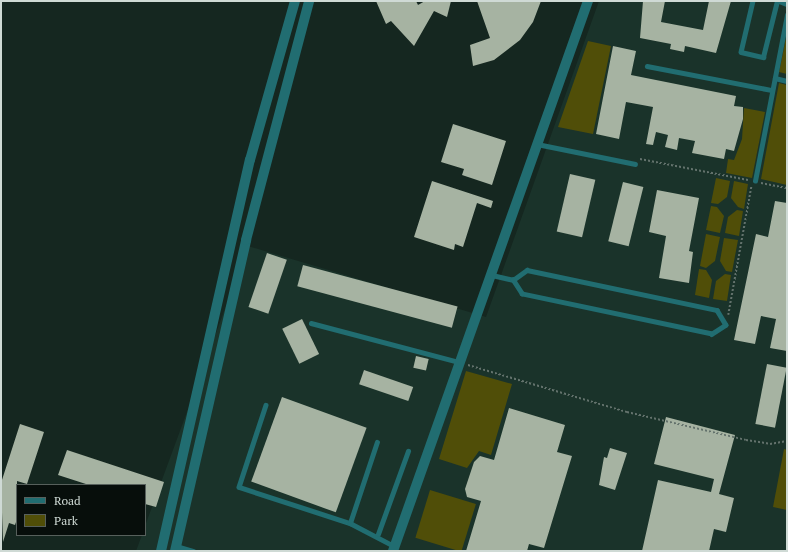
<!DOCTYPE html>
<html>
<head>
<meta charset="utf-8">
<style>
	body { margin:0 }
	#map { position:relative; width:788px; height:552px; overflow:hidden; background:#152720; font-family:"PT Serif",serif }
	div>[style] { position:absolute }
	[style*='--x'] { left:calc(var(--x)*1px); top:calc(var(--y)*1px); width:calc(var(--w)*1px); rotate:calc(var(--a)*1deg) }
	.built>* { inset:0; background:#1a332a }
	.green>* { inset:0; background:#504e08; transform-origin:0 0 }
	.building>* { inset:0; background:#a6b3a2; transform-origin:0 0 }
	.path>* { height:1.5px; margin-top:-0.75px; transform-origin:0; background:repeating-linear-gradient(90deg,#63726c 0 2px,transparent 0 4px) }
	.service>* { height:4.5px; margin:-2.25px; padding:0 2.25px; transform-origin:2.25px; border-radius:2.25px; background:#216d71 }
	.tertiary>* { height:10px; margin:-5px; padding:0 5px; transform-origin:5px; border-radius:5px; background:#216d71 }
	span { translate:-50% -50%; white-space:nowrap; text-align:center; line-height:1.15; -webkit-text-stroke:4px #070e0b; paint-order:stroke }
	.frame { position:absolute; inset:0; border:2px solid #cfdad5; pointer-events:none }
	.legend { position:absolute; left:16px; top:484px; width:130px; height:52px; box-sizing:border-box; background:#070e0b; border:1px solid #57605c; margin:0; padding:5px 7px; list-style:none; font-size:12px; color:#cfdad5 }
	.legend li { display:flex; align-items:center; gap:8px; height:20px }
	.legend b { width:20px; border:1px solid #57605c }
</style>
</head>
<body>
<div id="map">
	<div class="built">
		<i style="clip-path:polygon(599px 1px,787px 1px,787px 551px,136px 551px,142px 535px,145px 535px,145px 526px,248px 246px,486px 317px)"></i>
	</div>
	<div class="green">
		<i style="clip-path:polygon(787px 33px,787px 74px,779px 72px)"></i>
		<i style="clip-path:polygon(588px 41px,611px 46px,593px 134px,558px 127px)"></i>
		<i style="clip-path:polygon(779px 83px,787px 85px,787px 185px,761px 179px)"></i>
		<i style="clip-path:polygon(744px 108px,765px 112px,752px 178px,726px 173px,728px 159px,734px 160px,742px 139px)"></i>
		<i style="clip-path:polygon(716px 178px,730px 181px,727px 197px,718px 204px,711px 203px)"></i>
		<i style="clip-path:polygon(734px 181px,748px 184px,744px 209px,738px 207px,731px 198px)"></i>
		<i style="clip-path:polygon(711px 206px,717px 207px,724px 216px,720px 233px,706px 230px)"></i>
		<i style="clip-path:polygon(737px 210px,743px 211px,739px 236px,725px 233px,728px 217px)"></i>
		<i style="clip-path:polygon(706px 234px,720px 237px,715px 261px,706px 268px,700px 266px)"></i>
		<i style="clip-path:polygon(724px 238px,738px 240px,732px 272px,726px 271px,720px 261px)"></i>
		<i style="clip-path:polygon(699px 269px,706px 270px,712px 280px,709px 298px,695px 295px)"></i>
		<i style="clip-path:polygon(725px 274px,731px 275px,727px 301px,713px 299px,716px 281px)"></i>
		<i style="clip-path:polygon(466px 371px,512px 384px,491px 455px,479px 451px,467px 468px,439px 459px)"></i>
		<i style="clip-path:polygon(784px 449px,787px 450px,787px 510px,773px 507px)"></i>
		<i style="left:430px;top:490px;width:48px;height:50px;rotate:17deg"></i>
	</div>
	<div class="building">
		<i style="clip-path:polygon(376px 1px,416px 1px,418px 5px,425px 1px,451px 1px,447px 17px,434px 11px,414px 46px,391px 21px,386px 24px)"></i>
		<i style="clip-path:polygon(477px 1px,541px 1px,533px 22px,520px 40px,494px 60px,473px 66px,470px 45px,490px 38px)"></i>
		<i style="clip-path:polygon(643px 1px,665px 1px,661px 22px,703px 30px,709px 1px,731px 1px,716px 53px,685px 46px,684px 52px,670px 49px,671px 44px,640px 38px)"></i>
		<i style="clip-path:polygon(613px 46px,636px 51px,631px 75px,736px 96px,734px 106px,743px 107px,743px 119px,734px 151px,726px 149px,724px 159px,692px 153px,695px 141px,679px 138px,677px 150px,665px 147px,668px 135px,656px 132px,653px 145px,646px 144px,653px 107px,626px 102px,619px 139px,596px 134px)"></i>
		<i style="clip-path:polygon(453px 124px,506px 141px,492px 185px,462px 175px,464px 169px,441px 162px)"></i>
		<i style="left:570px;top:174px;width:26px;height:59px;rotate:13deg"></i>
		<i style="clip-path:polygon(432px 181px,493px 201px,491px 208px,477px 203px,463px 247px,455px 244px,454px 250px,414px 237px)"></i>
		<i style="left:623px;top:182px;width:21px;height:61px;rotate:14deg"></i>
		<i style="clip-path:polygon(657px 190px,699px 198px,689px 251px,693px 252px,689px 283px,659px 278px,666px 236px,649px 232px)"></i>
		<i style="clip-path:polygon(775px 201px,787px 203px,787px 351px,770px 348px,776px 319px,761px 316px,755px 344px,734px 340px,756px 234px,768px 237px)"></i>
		<i style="left:267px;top:253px;width:21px;height:57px;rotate:19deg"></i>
		<i style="left:303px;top:265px;width:160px;height:22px;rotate:15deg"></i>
		<i style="left:302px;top:319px;width:39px;height:22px;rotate:64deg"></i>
		<i style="left:416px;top:356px;width:13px;height:12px;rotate:13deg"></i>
		<i style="left:767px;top:364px;width:20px;height:61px;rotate:11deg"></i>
		<i style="left:364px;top:370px;width:52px;height:15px;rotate:19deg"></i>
		<i style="left:282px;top:397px;width:90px;height:90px;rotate:20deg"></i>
		<i style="clip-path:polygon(509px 408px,565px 425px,557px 452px,572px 456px,544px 548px,529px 544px,527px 551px,466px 551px,481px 501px,467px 497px,465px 489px,474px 462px,480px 456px,494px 460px)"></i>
		<i style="clip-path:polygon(666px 417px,735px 435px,719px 494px,734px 498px,726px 532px,714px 529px,709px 551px,642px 551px,658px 480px,711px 492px,714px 479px,654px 464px)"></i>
		<i style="clip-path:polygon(20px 424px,44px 432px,27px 484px,17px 481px,17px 519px,15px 525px,9px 523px,3px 542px,1px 483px)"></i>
		<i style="clip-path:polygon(610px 448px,627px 453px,615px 490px,599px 485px,604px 457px,607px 458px)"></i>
		<i style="clip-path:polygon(67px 450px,164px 482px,156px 507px,145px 504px,145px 485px,89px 485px,58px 475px)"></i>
	</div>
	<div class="path">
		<i style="--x:640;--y:159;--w:110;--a:11"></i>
		<i style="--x:761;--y:183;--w:26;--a:11"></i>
		<i style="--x:728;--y:315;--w:130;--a:-79.8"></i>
		<i style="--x:468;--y:365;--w:166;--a:16.5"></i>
		<i style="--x:627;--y:412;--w:122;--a:13.2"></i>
		<i style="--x:746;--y:440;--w:24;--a:9"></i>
		<i style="--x:770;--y:444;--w:17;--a:-10"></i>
	</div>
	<div class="service">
		<i style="--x:753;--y:1;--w:52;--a:103.2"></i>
		<i style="--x:741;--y:52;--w:23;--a:13"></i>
		<i style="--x:763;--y:57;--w:58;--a:-76"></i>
		<i style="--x:779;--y:1;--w:9;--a:21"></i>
		<i style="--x:647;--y:66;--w:127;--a:10.9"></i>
		<i style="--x:775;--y:78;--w:12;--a:14"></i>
		<i style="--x:537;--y:144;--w:100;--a:11.5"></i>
		<i style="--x:755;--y:181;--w:169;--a:-79.1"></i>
		<i style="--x:492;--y:275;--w:22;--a:13"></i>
		<i style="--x:513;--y:280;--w:17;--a:-36"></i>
		<i style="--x:527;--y:270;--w:194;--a:11.9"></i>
		<i style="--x:717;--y:310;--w:17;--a:59"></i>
		<i style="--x:726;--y:325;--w:17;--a:147"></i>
		<i style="--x:712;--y:334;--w:194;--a:-168.1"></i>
		<i style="--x:522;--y:294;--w:17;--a:-123"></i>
		<i style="--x:311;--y:323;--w:153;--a:14.8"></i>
		<i style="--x:266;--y:405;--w:86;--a:108.2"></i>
		<i style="--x:239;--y:487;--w:117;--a:18"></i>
		<i style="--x:350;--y:523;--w:50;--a:27.6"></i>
		<i style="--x:350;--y:523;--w:85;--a:-71.6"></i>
		<i style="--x:378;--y:534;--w:88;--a:-70.1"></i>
		<i style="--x:176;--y:546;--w:18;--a:16"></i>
	</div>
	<div class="tertiary">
		<i style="--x:161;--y:551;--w:401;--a:-77.2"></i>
		<i style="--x:250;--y:160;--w:165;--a:-74.2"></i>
		<i style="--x:175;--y:551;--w:319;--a:-77.1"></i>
		<i style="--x:246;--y:240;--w:247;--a:-75.2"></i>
		<i style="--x:393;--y:551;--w:584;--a:-70.48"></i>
	</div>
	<div class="frame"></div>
	<ul class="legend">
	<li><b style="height:5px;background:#216d71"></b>Road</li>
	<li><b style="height:11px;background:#504e08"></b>Park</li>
	</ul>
</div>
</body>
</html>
